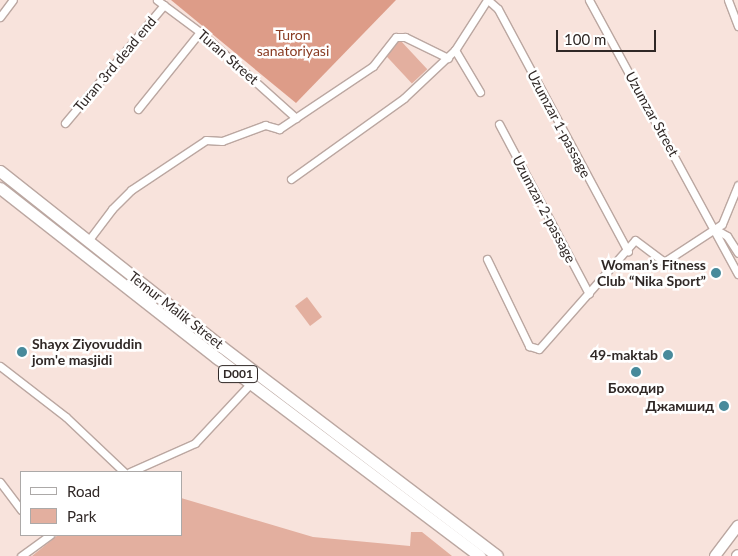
<!DOCTYPE html>
<html>
<head>
<meta charset="utf-8">
<style>
	body { margin:0 }
	#map { position:relative; width:738px; height:556px; overflow:hidden; background:#f8e3dc; font-family:Lato,sans-serif }
	div>[style] { position:absolute }
	[style*='--x'] { left:calc(var(--x)*1px); top:calc(var(--y)*1px); width:calc(var(--w)*1px); rotate:calc(var(--a)*1deg) }
	.green>* { inset:0; background:#e3af9f; transform-origin:0 0 }
	.forest>* { inset:0; background:#dd9c88 }
	.roads { filter:drop-shadow(1px 0 #bba7a1) drop-shadow(-1px 0 #bba7a1) drop-shadow(0 1px #bba7a1) drop-shadow(0 -1px #bba7a1) }
	.minor>* { height:7px; margin:-3.5px; padding:0 3.5px; transform-origin:3.5px; border-radius:3.5px; background:#fff }
	.primary>* { height:10px; margin:-5px; padding:0 5px; transform-origin:5px; border-radius:5px; background:#fff }
	.trunk>* { height:11px; margin:-5.5px; padding:0 5.5px; transform-origin:5.5px; border-radius:5.5px; background:#fff }
	.dots>* { width:14px; height:14px; translate:-50% -50%; box-sizing:border-box; border:2px solid #fff; border-radius:50% }
	span { translate:-50% -50%; white-space:nowrap; text-align:center; line-height:1.15; -webkit-text-stroke:5px #fff; paint-order:stroke }
	.shield-label span { padding:1px 4px; background:#fff; border:1px solid; border-radius:4px; -webkit-text-stroke-width:0 }
	.shield-label { font-size:12px; color:#302826; font-weight:700 }
	.park-label { font-size:14px; color:#893b22 }
	.street-label { font-size:14px; color:#302826 }
	.poi-label { font-size:14px; color:#302826; font-weight:700 }
	.right { translate:-100% -50%; text-align:right }
	.left { translate:0 -50%; text-align:left }
	.legend { position:absolute; left:20px; top:471px; width:162px; height:65px; box-sizing:border-box; background:#fff; border:1px solid #aca9a8; margin:0; padding:6px 9px; list-style:none; font-size:15px; color:#302826 }
	.legend li { display:flex; align-items:center; gap:10px; height:25px }
	.legend b { width:25px; border:1px solid #aca9a8 }
	.scale { position:absolute; left:556px; top:30px; width:100px; height:22px; box-sizing:border-box; border:2px solid #302826; border-top:0; padding-left:6px; font-size:15px; line-height:18px; white-space:nowrap; color:#302826; -webkit-text-stroke:4px #fff; paint-order:stroke }
</style>
</head>
<body>
<div id="map">
	<div class="green">
		<i style="left:400px;top:40px;width:40px;height:21px;rotate:47deg"></i>
		<i style="left:307px;top:297px;width:25px;height:15px;rotate:53deg"></i>
		<i style="clip-path:polygon(181px 498px,313px 537px,410px 546px,411px 532px,422px 532px,452px 556px,32px 556px,58px 535px,181px 535px)"></i>
	</div>
	<div class="forest">
		<i style="clip-path:polygon(171px 0,396px 0,296px 103px)"></i>
	</div>
	<div class="roads">
		<div class="minor">
			<i style="--x:157;--y:0;--w:54;--a:36.7"></i>
			<i style="--x:200;--y:32;--w:129;--a:41.9"></i>
			<i style="--x:488;--y:0;--w:13;--a:42"></i>
			<i style="--x:498;--y:9;--w:275;--a:61.8"></i>
			<i style="--x:589;--y:0;--w:312;--a:61.5"></i>
			<i style="--x:728;--y:0;--w:28;--a:69"></i>
			<i style="--x:0;--y:17;--w:21;--a:-53"></i>
			<i style="--x:480;--y:92;--w:49;--a:-120.8"></i>
			<i style="--x:455;--y:50;--w:59;--a:-57.4"></i>
			<i style="--x:138;--y:109;--w:99;--a:-51.2"></i>
			<i style="--x:65;--y:123;--w:154;--a:-50"></i>
			<i style="--x:499;--y:124;--w:192;--a:62.1"></i>
			<i style="--x:291;--y:179;--w:139;--a:-35.6"></i>
			<i style="--x:404;--y:98;--w:70;--a:-43.3"></i>
			<i style="--x:715;--y:229;--w:14;--a:30"></i>
			<i style="--x:727;--y:236;--w:20;--a:57"></i>
			<i style="--x:88;--y:241;--w:40;--a:-53"></i>
			<i style="--x:112;--y:209;--w:27;--a:-45"></i>
			<i style="--x:131;--y:190;--w:90;--a:-33.7"></i>
			<i style="--x:206;--y:140;--w:16;--a:4"></i>
			<i style="--x:222;--y:141;--w:46;--a:-20.4"></i>
			<i style="--x:265;--y:125;--w:15;--a:16"></i>
			<i style="--x:279;--y:129;--w:113;--a:-33.8"></i>
			<i style="--x:373;--y:66;--w:37;--a:-52"></i>
			<i style="--x:396;--y:37;--w:9;--a:0"></i>
			<i style="--x:405;--y:37;--w:48;--a:26"></i>
			<i style="--x:487;--y:259;--w:97;--a:64.2"></i>
			<i style="--x:529;--y:346;--w:10;--a:17"></i>
			<i style="--x:539;--y:349;--w:145;--a:-48.6"></i>
			<i style="--x:635;--y:240;--w:36;--a:37"></i>
			<i style="--x:664;--y:262;--w:69;--a:-33.2"></i>
			<i style="--x:722;--y:224;--w:42;--a:-67.7"></i>
			<i style="--x:0;--y:366;--w:83;--a:37.7"></i>
			<i style="--x:66;--y:417;--w:80;--a:43.5"></i>
			<i style="--x:130;--y:472;--w:71;--a:-24"></i>
			<i style="--x:195;--y:443;--w:82;--a:-47"></i>
			<i style="--x:0;--y:482;--w:35;--a:53"></i>
			<i style="--x:21;--y:556;--w:36;--a:-36"></i>
		</div>
		<div class="primary">
			<i style="--x:715;--y:556;--w:38;--a:-53"></i>
			<i style="--x:737;--y:556;--w:1;--a:-45"></i>
		</div>
		<div class="trunk">
			<i style="--x:0;--y:171;--w:283;--a:38.4"></i>
			<i style="--x:222;--y:347;--w:345;--a:37.2"></i>
			<i style="--x:0;--y:188;--w:276;--a:38.1"></i>
			<i style="--x:217;--y:358;--w:329;--a:37"></i>
		</div>
	</div>
	<div class="dots">
		<i style="left:716px;top:273px;background:#488a9b"></i>
		<i style="left:22px;top:352px;background:#488a9b"></i>
		<i style="left:668px;top:355px;background:#488a9b"></i>
		<i style="left:636px;top:372px;background:#488a9b"></i>
		<i style="left:724px;top:406px;background:#488a9b"></i>
	</div>
	<div class="shield-label">
		<span style="left:238px;top:374px">D001</span>
	</div>
	<div class="park-label">
		<span style="left:293px;top:43px">Turon<br>sanatoriyasi</span>
	</div>
	<div class="street-label">
		<span style="left:228px;top:57px;rotate:41deg">Turan Street</span>
		<span style="left:115px;top:64px;rotate:-50deg">Turan 3rd dead end</span>
		<span style="left:652px;top:114px;rotate:61deg">Uzumzаr Street</span>
		<span style="left:559px;top:124px;rotate:62deg">Uzumzаr 1-passage</span>
		<span style="left:544px;top:209px;rotate:62deg">Uzumzаr 2-passage</span>
		<span style="left:176px;top:310px;rotate:38deg">Temur Malik Street</span>
	</div>
	<div class="poi-label">
		<span class="right" style="left:706px;top:273px">Woman’s Fitness<br>Club “Nika Sport”</span>
		<span class="left" style="left:32px;top:352px">Shayx Ziyovuddin<br>jom'e masjidi</span>
		<span class="right" style="left:658px;top:355px">49-maktab</span>
		<span style="left:636px;top:388px">Боходир</span>
		<span class="right" style="left:714px;top:406px">Джамшид</span>
	</div>
	<ul class="legend">
	<li><b style="height:6px;background:#fff"></b>Road</li>
	<li><b style="height:14px;background:#e3af9f"></b>Park</li>
	</ul>
	<div class="scale">100 m</div>
</div>
</body>
</html>
